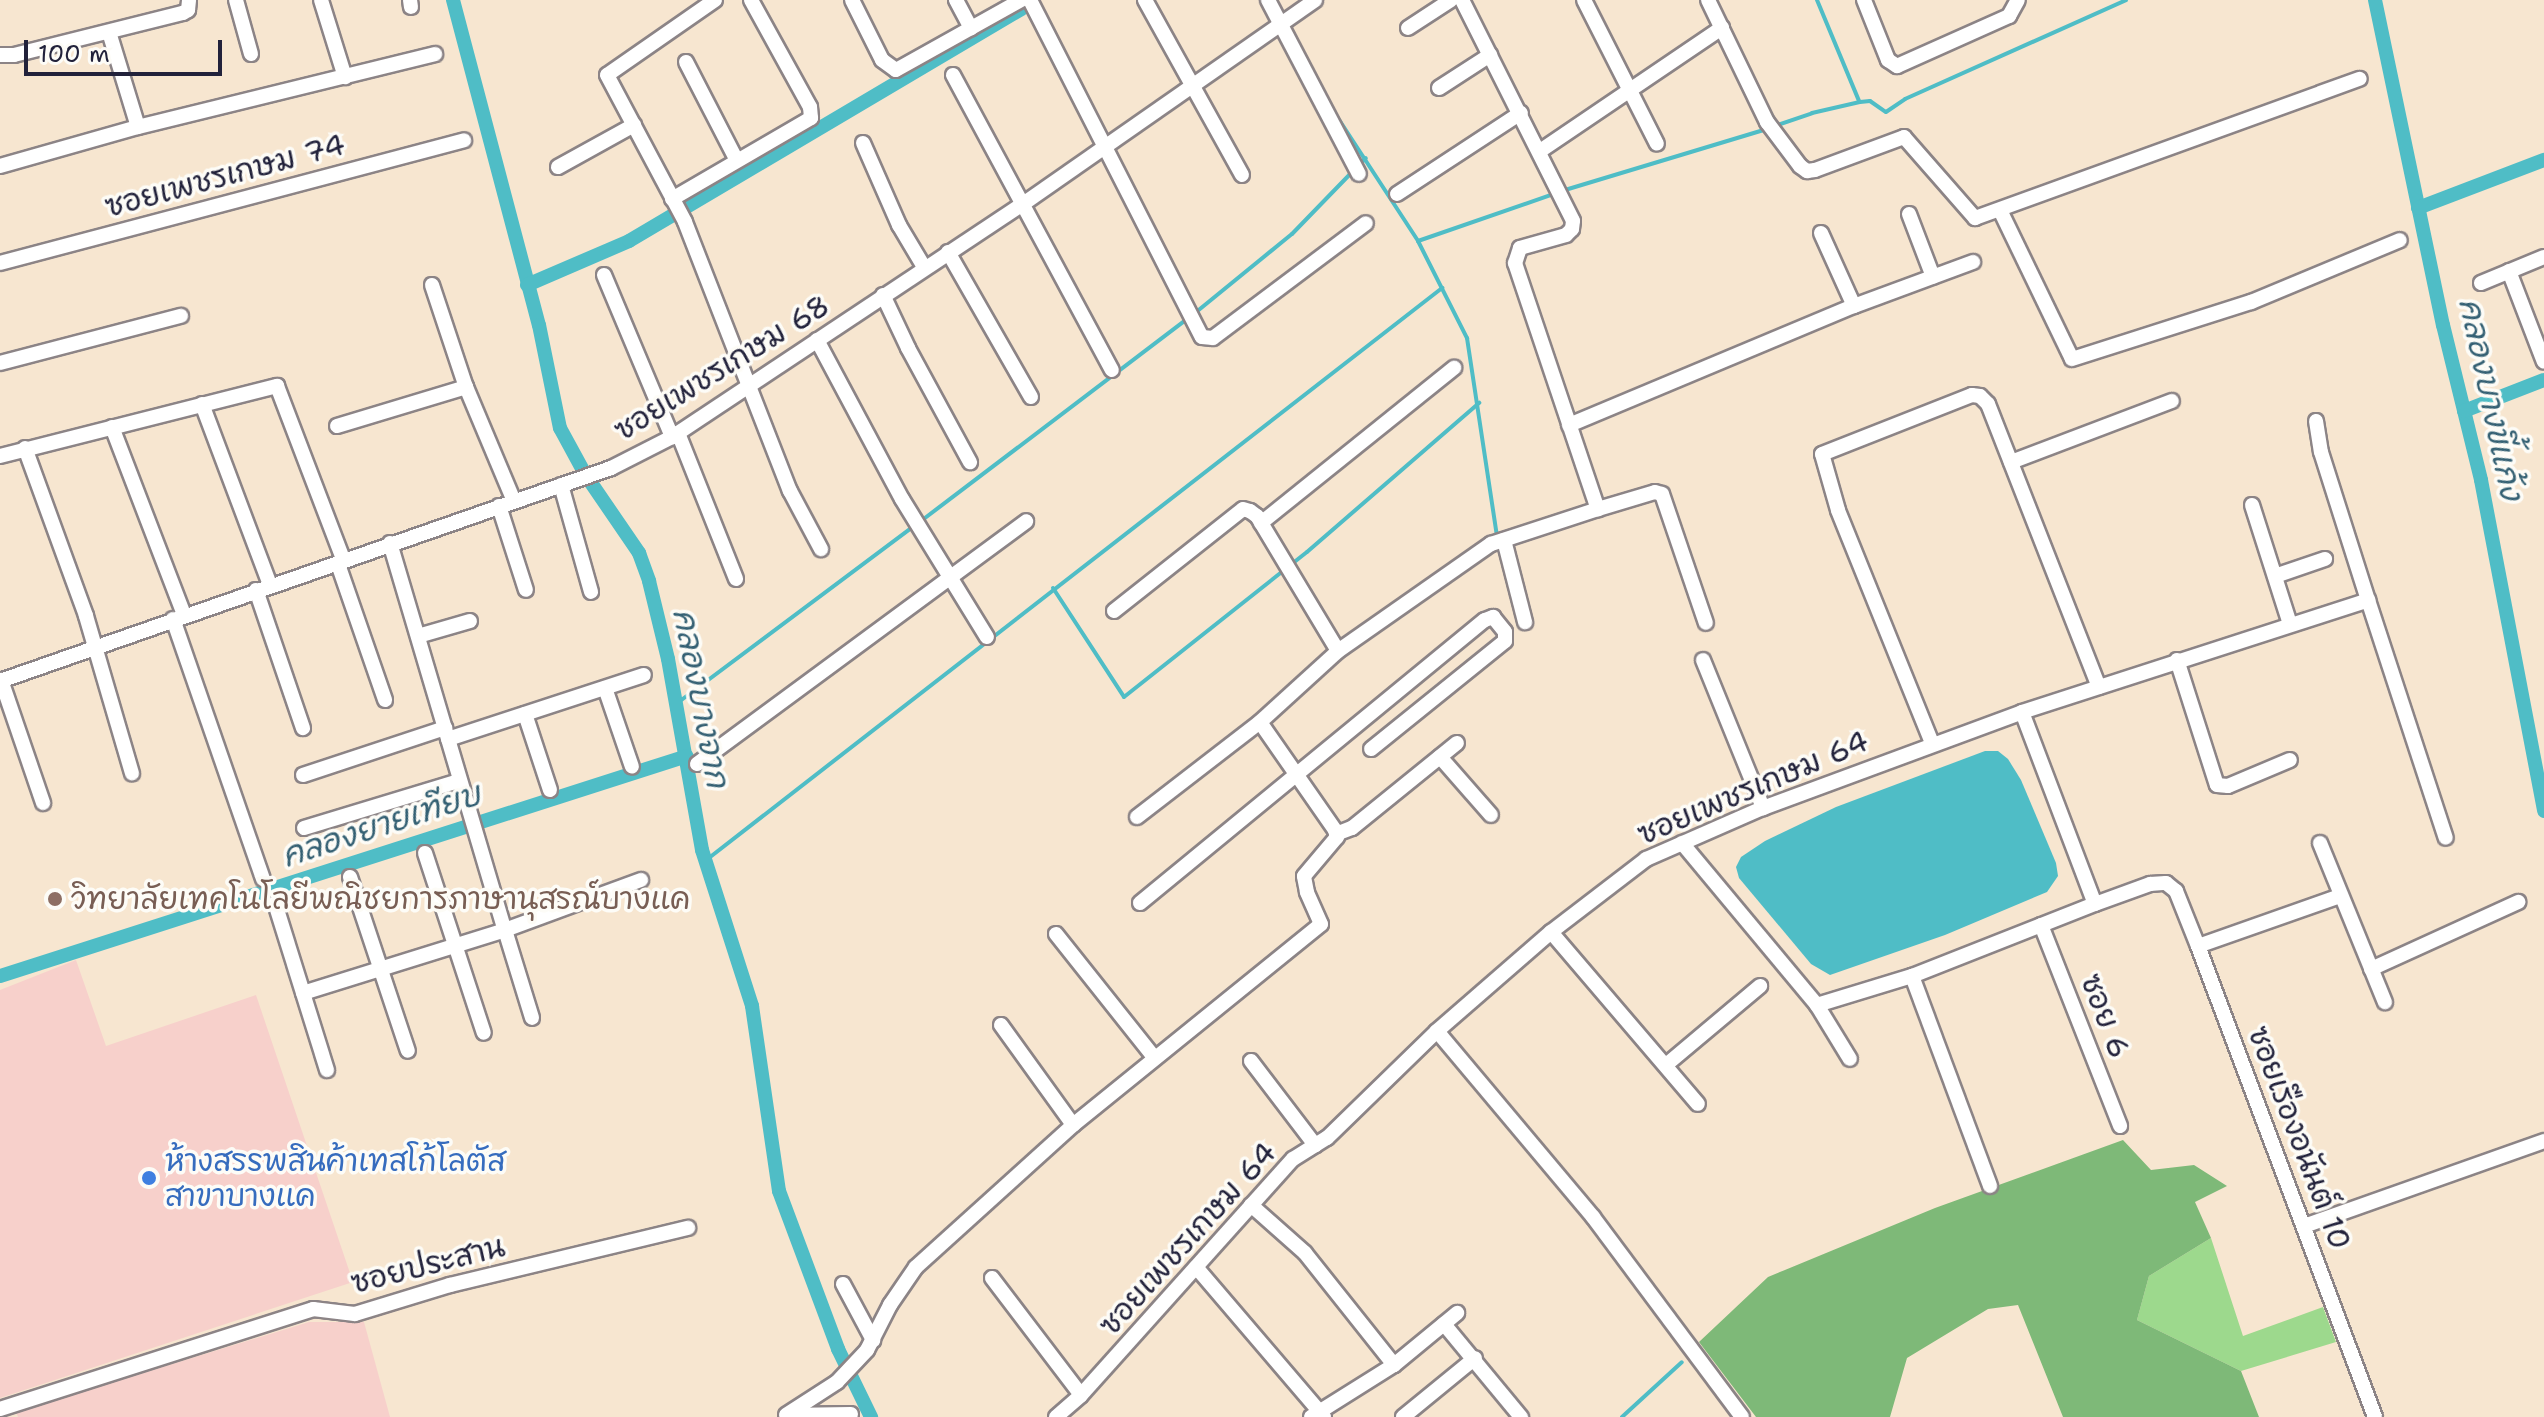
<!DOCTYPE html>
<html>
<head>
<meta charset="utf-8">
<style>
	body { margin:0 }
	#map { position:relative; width:2544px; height:1417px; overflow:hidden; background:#f7e6d0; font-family:"Shantell Sans","Playpen Sans Thai",sans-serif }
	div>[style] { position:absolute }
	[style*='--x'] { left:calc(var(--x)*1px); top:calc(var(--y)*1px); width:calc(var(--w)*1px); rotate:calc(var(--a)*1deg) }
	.built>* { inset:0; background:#f7d0cb }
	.green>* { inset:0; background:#9dd98d }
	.forest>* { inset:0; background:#7eb978 }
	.water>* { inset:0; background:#4fbdc6 }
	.stream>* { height:4px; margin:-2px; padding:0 2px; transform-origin:2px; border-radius:2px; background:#4fbdc6 }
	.canal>* { height:14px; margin:-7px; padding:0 7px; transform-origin:7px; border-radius:7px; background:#4fbdc6 }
	.roads { filter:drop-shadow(2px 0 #8c8486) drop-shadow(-2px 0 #8c8486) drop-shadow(0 2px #8c8486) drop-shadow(0 -2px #8c8486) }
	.street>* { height:14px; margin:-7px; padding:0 7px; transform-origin:7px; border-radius:7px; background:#fff }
	.dots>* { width:22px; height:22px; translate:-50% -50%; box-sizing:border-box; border:4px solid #fdfcf7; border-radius:50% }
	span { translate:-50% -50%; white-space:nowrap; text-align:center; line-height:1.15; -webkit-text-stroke:7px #fdfcf7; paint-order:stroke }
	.street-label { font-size:30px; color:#22223b }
	.education-label { font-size:30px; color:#785e54 }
	.left { translate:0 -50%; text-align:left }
	.shop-label { font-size:30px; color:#366cbe }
	.water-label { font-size:32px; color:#346073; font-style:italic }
	.scale { position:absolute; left:24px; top:40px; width:198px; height:36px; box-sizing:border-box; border:4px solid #22223b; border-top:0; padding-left:10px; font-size:24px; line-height:28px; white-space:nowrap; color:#22223b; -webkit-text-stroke:6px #fdfcf7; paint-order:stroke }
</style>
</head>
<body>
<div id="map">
	<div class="built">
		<i style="clip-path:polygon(76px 960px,106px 1046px,256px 995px,353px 1282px,0 1398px,0 990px)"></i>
		<i style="clip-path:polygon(309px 1322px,364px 1322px,390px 1417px,18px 1417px,16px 1412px)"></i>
	</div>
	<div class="green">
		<i style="clip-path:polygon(2211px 1238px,2243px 1336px,2323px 1307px,2336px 1342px,2241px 1371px,2137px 1320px,2149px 1276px)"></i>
	</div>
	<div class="forest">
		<i style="clip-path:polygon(2123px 1140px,2151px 1170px,2194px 1165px,2227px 1186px,2195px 1202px,2211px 1238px,2149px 1276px,2137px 1320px,2241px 1371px,2259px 1417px,2063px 1417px,2018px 1305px,1988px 1309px,1907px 1358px,1890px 1417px,1756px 1417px,1699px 1342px,1768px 1277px,1935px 1208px)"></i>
	</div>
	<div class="water">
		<i style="clip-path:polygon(1985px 751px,1998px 751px,2008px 759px,2021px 780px,2056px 863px,2058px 876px,2047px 892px,1945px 935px,1830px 975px,1811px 964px,1739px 878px,1736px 867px,1741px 857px,1765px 841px,1836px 807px)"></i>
	</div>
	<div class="stream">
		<i style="--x:1817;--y:0;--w:109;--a:67.4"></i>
		<i style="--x:1334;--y:112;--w:154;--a:56.9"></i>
		<i style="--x:1418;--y:241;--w:109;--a:63.2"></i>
		<i style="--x:1467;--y:338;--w:201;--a:81.4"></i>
		<i style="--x:1775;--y:126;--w:39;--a:-19"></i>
		<i style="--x:1812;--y:113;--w:49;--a:-12.9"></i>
		<i style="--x:1860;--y:102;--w:10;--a:-6"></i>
		<i style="--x:1870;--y:101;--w:19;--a:35"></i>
		<i style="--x:1886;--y:112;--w:23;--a:-34"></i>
		<i style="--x:1905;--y:99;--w:242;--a:-24.1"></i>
		<i style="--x:1358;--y:166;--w:11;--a:-45"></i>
		<i style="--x:1418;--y:241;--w:156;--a:-19.1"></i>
		<i style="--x:1565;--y:190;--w:211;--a:-16.8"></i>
		<i style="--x:1195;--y:313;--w:125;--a:-39.2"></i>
		<i style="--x:1292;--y:234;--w:86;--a:-45.9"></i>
		<i style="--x:921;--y:521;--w:335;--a:-37.2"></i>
		<i style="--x:1053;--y:588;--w:130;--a:56.9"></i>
		<i style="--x:1124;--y:697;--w:233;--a:-38.4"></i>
		<i style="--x:1307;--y:552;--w:228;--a:-40.9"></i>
		<i style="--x:676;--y:704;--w:297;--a:-36.8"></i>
		<i style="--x:705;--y:861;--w:934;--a:-37.86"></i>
		<i style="--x:1622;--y:1417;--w:81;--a:-42.5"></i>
	</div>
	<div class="canal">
		<i style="--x:453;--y:0;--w:336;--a:75.2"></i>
		<i style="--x:539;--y:325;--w:105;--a:78.5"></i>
		<i style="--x:560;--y:428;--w:52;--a:61.5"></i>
		<i style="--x:585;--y:474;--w:96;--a:55.6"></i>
		<i style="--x:639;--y:553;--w:30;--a:70"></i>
		<i style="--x:649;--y:581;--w:80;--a:76.3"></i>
		<i style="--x:668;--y:659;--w:194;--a:79.9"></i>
		<i style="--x:702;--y:850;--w:164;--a:72.2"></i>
		<i style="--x:752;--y:1006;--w:187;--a:81.7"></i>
		<i style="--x:779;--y:1191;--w:169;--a:69.5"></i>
		<i style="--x:838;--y:1349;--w:76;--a:64.1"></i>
		<i style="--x:2375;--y:0;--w:332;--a:78.2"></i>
		<i style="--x:2443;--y:325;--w:160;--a:76.2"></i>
		<i style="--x:2481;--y:480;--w:337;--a:79.2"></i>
		<i style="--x:2418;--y:208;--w:135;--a:-20.9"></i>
		<i style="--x:527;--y:285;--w:111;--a:-23.3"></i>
		<i style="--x:629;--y:241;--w:456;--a:-30.6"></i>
		<i style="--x:2464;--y:411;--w:86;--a:-21.2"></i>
		<i style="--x:0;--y:976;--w:721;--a:-17.76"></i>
	</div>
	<div class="roads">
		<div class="street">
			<i style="--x:236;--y:0;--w:56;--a:74.5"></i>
			<i style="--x:321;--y:0;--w:81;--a:72.7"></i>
			<i style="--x:410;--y:0;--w:7;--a:82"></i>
			<i style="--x:715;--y:0;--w:131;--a:145.2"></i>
			<i style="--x:607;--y:75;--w:166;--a:62"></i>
			<i style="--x:685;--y:222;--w:289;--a:68.7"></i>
			<i style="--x:790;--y:491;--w:66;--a:61.9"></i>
			<i style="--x:852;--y:0;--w:67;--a:63.4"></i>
			<i style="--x:882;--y:60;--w:17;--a:36"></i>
			<i style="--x:896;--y:70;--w:143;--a:-29.2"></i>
			<i style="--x:956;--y:0;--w:32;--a:62"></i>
			<i style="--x:1030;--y:0;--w:378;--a:63"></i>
			<i style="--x:1202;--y:337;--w:11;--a:5"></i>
			<i style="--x:1213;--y:338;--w:191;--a:-36.9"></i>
			<i style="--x:1145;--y:0;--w:200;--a:61"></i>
			<i style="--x:1268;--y:0;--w:196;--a:62.4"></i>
			<i style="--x:1462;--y:0;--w:247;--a:63.3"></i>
			<i style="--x:1573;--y:221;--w:8;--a:97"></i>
			<i style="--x:1572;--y:229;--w:8;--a:135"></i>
			<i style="--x:1566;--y:235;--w:48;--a:164.2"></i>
			<i style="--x:1520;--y:248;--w:16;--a:108"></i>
			<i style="--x:1515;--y:263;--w:260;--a:71.4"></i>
			<i style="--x:1584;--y:0;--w:161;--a:63.1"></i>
			<i style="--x:1708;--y:0;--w:136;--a:64.2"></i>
			<i style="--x:1767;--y:122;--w:55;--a:53.1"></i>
			<i style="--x:1800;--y:166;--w:9;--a:36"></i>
			<i style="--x:1807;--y:171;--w:8;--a:-7"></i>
			<i style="--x:1815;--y:170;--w:95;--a:-20.3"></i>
			<i style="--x:1904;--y:137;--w:108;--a:48.8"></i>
			<i style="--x:1975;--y:218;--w:409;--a:-19.9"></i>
			<i style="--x:1864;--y:0;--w:65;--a:68.2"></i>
			<i style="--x:1888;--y:60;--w:11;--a:34"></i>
			<i style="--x:1897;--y:66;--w:123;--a:-24.1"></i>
			<i style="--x:2009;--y:16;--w:18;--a:-61"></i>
			<i style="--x:1408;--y:28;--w:51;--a:-33.1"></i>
			<i style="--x:109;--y:32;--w:99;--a:73"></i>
			<i style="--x:0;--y:55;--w:14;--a:0"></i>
			<i style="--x:14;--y:55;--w:174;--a:-14"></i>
			<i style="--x:183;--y:13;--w:6;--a:-31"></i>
			<i style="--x:188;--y:10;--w:10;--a:-84"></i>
			<i style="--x:686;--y:62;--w:111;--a:62.7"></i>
			<i style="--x:953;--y:75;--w:335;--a:61.7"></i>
			<i style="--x:1439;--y:88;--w:61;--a:-32.9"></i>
			<i style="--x:863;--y:143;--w:90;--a:66.3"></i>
			<i style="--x:899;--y:225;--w:49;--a:59.2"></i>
			<i style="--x:1540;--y:151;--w:220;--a:-34.1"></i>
			<i style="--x:0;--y:166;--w:143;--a:-15.8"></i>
			<i style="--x:138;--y:127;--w:306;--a:-13.8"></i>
			<i style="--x:558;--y:167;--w:87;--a:-28.9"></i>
			<i style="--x:1397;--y:194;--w:148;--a:-33.2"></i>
			<i style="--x:672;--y:199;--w:161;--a:-30.2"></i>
			<i style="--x:811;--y:118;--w:11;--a:-95"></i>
			<i style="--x:810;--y:107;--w:122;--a:-118.9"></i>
			<i style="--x:2000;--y:210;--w:165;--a:64.2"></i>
			<i style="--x:2072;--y:359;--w:188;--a:-17.7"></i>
			<i style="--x:2251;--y:302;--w:161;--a:-22.6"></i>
			<i style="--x:1909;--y:214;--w:67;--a:69.1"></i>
			<i style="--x:1821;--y:233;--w:80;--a:65.7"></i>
			<i style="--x:948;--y:252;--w:167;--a:60.2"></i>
			<i style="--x:0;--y:263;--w:480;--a:-14.8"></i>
			<i style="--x:2509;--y:271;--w:97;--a:69"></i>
			<i style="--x:604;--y:275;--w:176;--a:67.2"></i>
			<i style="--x:2481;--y:283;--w:68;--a:-22.4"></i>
			<i style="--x:432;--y:285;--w:108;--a:71.6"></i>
			<i style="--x:883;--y:295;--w:59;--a:64.7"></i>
			<i style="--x:908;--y:348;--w:130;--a:61.5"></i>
			<i style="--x:817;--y:340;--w:180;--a:61.9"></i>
			<i style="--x:902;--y:499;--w:162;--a:58.4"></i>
			<i style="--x:0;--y:363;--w:187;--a:-14.6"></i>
			<i style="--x:202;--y:404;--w:193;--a:69.4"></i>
			<i style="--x:2316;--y:421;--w:31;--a:81"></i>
			<i style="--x:2321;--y:452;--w:155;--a:72.4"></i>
			<i style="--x:1569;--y:425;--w:309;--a:-22.7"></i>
			<i style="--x:1854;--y:306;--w:127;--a:-20.3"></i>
			<i style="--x:337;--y:426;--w:135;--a:-16.8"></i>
			<i style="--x:466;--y:387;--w:124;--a:67.2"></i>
			<i style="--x:112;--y:427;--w:201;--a:69"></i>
			<i style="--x:678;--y:433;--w:157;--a:68.3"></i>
			<i style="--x:25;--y:448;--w:179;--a:70"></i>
			<i style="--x:86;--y:616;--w:164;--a:73.7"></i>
			<i style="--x:0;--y:456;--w:286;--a:-14.2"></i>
			<i style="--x:277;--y:386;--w:187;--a:69.1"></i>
			<i style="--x:2011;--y:462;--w:172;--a:-20.8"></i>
			<i style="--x:561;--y:485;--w:111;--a:74.3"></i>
			<i style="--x:2252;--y:505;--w:125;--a:72.3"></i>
			<i style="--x:499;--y:506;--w:88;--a:72.2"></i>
			<i style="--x:1261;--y:523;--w:248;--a:-38.8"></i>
			<i style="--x:1504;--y:540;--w:85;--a:75.6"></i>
			<i style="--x:390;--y:543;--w:404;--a:73.5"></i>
			<i style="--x:505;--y:930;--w:145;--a:-20.2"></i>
			<i style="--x:338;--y:564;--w:144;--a:70.9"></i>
			<i style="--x:2275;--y:576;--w:53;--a:-18.8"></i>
			<i style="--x:256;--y:590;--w:146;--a:71.2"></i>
			<i style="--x:1114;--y:611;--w:164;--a:-38.3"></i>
			<i style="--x:1243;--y:509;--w:7;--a:16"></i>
			<i style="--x:1250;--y:511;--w:9;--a:36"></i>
			<i style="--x:1257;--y:516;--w:157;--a:59"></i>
			<i style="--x:173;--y:619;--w:275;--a:70.9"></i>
			<i style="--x:418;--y:636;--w:54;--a:-16.1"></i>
			<i style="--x:1703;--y:660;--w:160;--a:67.9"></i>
			<i style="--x:2177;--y:660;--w:131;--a:72.3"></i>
			<i style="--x:2217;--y:785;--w:11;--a:5"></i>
			<i style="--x:2228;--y:786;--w:67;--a:-22.8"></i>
			<i style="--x:1;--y:680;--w:130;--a:71.1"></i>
			<i style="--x:0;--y:681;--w:647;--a:-19.22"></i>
			<i style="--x:611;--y:468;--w:68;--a:-26.9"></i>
			<i style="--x:672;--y:437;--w:421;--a:-33.6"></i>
			<i style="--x:1023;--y:204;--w:356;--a:-34.9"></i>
			<i style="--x:605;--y:688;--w:83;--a:71.1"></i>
			<i style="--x:2022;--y:712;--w:205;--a:69.2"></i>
			<i style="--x:525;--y:714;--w:80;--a:71.8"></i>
			<i style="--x:448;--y:739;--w:206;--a:-18.1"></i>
			<i style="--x:1932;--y:743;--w:251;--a:-112"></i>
			<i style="--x:1838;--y:510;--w:58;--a:-105.9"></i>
			<i style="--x:1822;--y:454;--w:161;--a:-21.5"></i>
			<i style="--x:1972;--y:395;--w:8;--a:7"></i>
			<i style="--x:1980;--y:396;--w:11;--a:45"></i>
			<i style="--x:1988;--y:404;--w:304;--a:68.6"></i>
			<i style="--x:1440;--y:757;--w:77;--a:48.7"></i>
			<i style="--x:697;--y:764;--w:409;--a:-36.4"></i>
			<i style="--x:303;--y:775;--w:150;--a:-18.3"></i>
			<i style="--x:1137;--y:817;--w:155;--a:-37.7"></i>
			<i style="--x:1260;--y:722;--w:105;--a:-42.3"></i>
			<i style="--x:1338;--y:651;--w:187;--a:-35"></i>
			<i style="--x:1491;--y:544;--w:113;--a:-18.1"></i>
			<i style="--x:1598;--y:509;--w:59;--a:-16.6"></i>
			<i style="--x:1655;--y:492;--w:7;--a:16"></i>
			<i style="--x:1662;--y:494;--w:136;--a:71.2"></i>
			<i style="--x:304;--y:828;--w:162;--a:-16.9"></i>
			<i style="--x:1336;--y:834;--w:17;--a:-21"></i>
			<i style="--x:1352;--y:828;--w:135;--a:-39"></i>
			<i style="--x:1682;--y:843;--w:211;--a:50.2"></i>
			<i style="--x:1817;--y:1005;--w:63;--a:58.6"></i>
			<i style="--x:2320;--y:843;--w:172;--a:67.8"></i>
			<i style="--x:425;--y:853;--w:189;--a:71.9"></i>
			<i style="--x:350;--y:877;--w:183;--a:71.6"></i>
			<i style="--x:275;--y:903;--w:175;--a:72.7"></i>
			<i style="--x:1140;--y:903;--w:446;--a:-39.4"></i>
			<i style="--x:1485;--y:620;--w:9;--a:-21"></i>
			<i style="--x:1493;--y:617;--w:19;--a:51"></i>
			<i style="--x:1505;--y:632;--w:9;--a:90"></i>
			<i style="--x:1505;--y:641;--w:172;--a:141.1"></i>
			<i style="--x:2041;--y:925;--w:216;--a:68.5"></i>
			<i style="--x:1551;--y:932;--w:226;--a:49.5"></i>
			<i style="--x:1056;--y:934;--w:157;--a:51.5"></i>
			<i style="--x:2198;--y:946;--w:151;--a:-19.4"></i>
			<i style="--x:2371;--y:969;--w:162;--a:-24.5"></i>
			<i style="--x:1912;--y:976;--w:224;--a:69.6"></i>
			<i style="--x:303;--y:993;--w:212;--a:-17.3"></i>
			<i style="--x:505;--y:930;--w:92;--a:72.9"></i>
			<i style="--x:1817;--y:1005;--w:99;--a:-17"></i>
			<i style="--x:1912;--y:976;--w:197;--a:-21.5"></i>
			<i style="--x:2095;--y:904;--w:59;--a:-20"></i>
			<i style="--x:2150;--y:884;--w:16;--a:-4"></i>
			<i style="--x:2166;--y:883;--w:13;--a:39"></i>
			<i style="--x:2176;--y:891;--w:59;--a:68.2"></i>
			<i style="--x:2198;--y:946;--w:503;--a:69.4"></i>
			<i style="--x:1001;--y:1025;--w:123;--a:54.2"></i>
			<i style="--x:1437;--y:1031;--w:243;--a:50"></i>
			<i style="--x:1593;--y:1217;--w:249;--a:53.3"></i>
			<i style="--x:1251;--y:1061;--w:106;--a:52.7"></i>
			<i style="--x:1666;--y:1065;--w:123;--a:-40"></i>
			<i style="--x:1251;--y:1205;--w:72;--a:41.6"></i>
			<i style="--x:1305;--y:1253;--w:143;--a:51.5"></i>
			<i style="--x:2304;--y:1226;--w:255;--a:-19.5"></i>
			<i style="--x:1196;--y:1267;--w:197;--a:49.5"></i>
			<i style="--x:992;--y:1278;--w:147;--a:52.7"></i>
			<i style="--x:843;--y:1284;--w:64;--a:61.8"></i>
			<i style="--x:1444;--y:1324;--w:121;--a:50.4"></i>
			<i style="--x:0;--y:1409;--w:329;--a:-17.7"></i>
			<i style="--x:313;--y:1309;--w:42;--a:6.8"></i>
			<i style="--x:355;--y:1314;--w:99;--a:-17"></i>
			<i style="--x:450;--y:1285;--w:245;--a:-13.5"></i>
			<i style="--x:786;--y:1415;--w:61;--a:-32.9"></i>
			<i style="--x:837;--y:1382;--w:44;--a:-46.8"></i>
			<i style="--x:867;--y:1350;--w:51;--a:-62.9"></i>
			<i style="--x:890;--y:1305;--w:46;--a:-55.6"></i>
			<i style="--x:916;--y:1267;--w:212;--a:-42.1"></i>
			<i style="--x:1073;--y:1125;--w:319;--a:-39"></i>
			<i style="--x:1321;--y:924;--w:35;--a:-114"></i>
			<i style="--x:1307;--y:892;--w:16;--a:-101"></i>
			<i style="--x:1304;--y:876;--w:51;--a:-49.8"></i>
			<i style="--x:1337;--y:837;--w:7;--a:-106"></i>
			<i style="--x:1335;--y:830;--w:131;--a:-124.8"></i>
			<i style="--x:787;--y:1415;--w:64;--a:-0.9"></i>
			<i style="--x:1056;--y:1417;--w:33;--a:-41"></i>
			<i style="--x:1081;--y:1395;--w:317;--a:-48.1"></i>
			<i style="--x:1293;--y:1159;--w:40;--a:-32"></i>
			<i style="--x:1327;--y:1138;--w:153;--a:-44.2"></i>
			<i style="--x:1437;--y:1031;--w:151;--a:-41"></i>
			<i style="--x:1551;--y:932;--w:120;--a:-37.5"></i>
			<i style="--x:1646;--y:859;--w:128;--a:-23.6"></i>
			<i style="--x:1763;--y:808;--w:276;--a:-20.3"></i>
			<i style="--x:2022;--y:712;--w:364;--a:-17.9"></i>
			<i style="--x:2368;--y:600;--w:250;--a:71.9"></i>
			<i style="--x:1311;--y:1417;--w:98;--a:-32.1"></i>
			<i style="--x:1394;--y:1365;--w:82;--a:-39.5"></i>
			<i style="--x:1403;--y:1417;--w:93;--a:-39.3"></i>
		</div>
	</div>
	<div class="dots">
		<i style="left:55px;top:899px;background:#8d6e63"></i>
		<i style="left:149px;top:1178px;background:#3f7fe0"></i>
	</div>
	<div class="street-label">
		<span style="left:225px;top:176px;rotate:-15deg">ซอยเพชรเกษม 74</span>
		<span style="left:722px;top:368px;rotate:-32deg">ซอยเพชรเกษม 68</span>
		<span style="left:1753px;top:788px;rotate:-23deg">ซอยเพชรเกษม 64</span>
		<span style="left:2105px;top:1016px;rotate:69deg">ซอย 6</span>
		<span style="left:2299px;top:1138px;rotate:69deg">ซอยเรืองอนันต์ 10</span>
		<span style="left:1188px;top:1239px;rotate:-48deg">ซอยเพชรเกษม 64</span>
		<span style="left:428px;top:1265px;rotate:-14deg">ซอยประสาน</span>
	</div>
	<div class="education-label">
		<span class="left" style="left:71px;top:899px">วิทยาลัยเทคโนโลยีพณิชยการภาษานุสรณ์บางแค</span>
	</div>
	<div class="shop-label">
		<span class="left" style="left:165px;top:1178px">ห้างสรรพสินค้าเทสโก้โลตัส<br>สาขาบางแค</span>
	</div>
	<div class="water-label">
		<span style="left:2491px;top:399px;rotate:78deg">คลองบางขี้แก้ง</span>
		<span style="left:701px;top:698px;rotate:79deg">คลองบางจาก</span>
		<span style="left:381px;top:825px;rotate:-18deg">คลองยายเทียบ</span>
	</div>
	<div class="scale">100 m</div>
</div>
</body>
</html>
